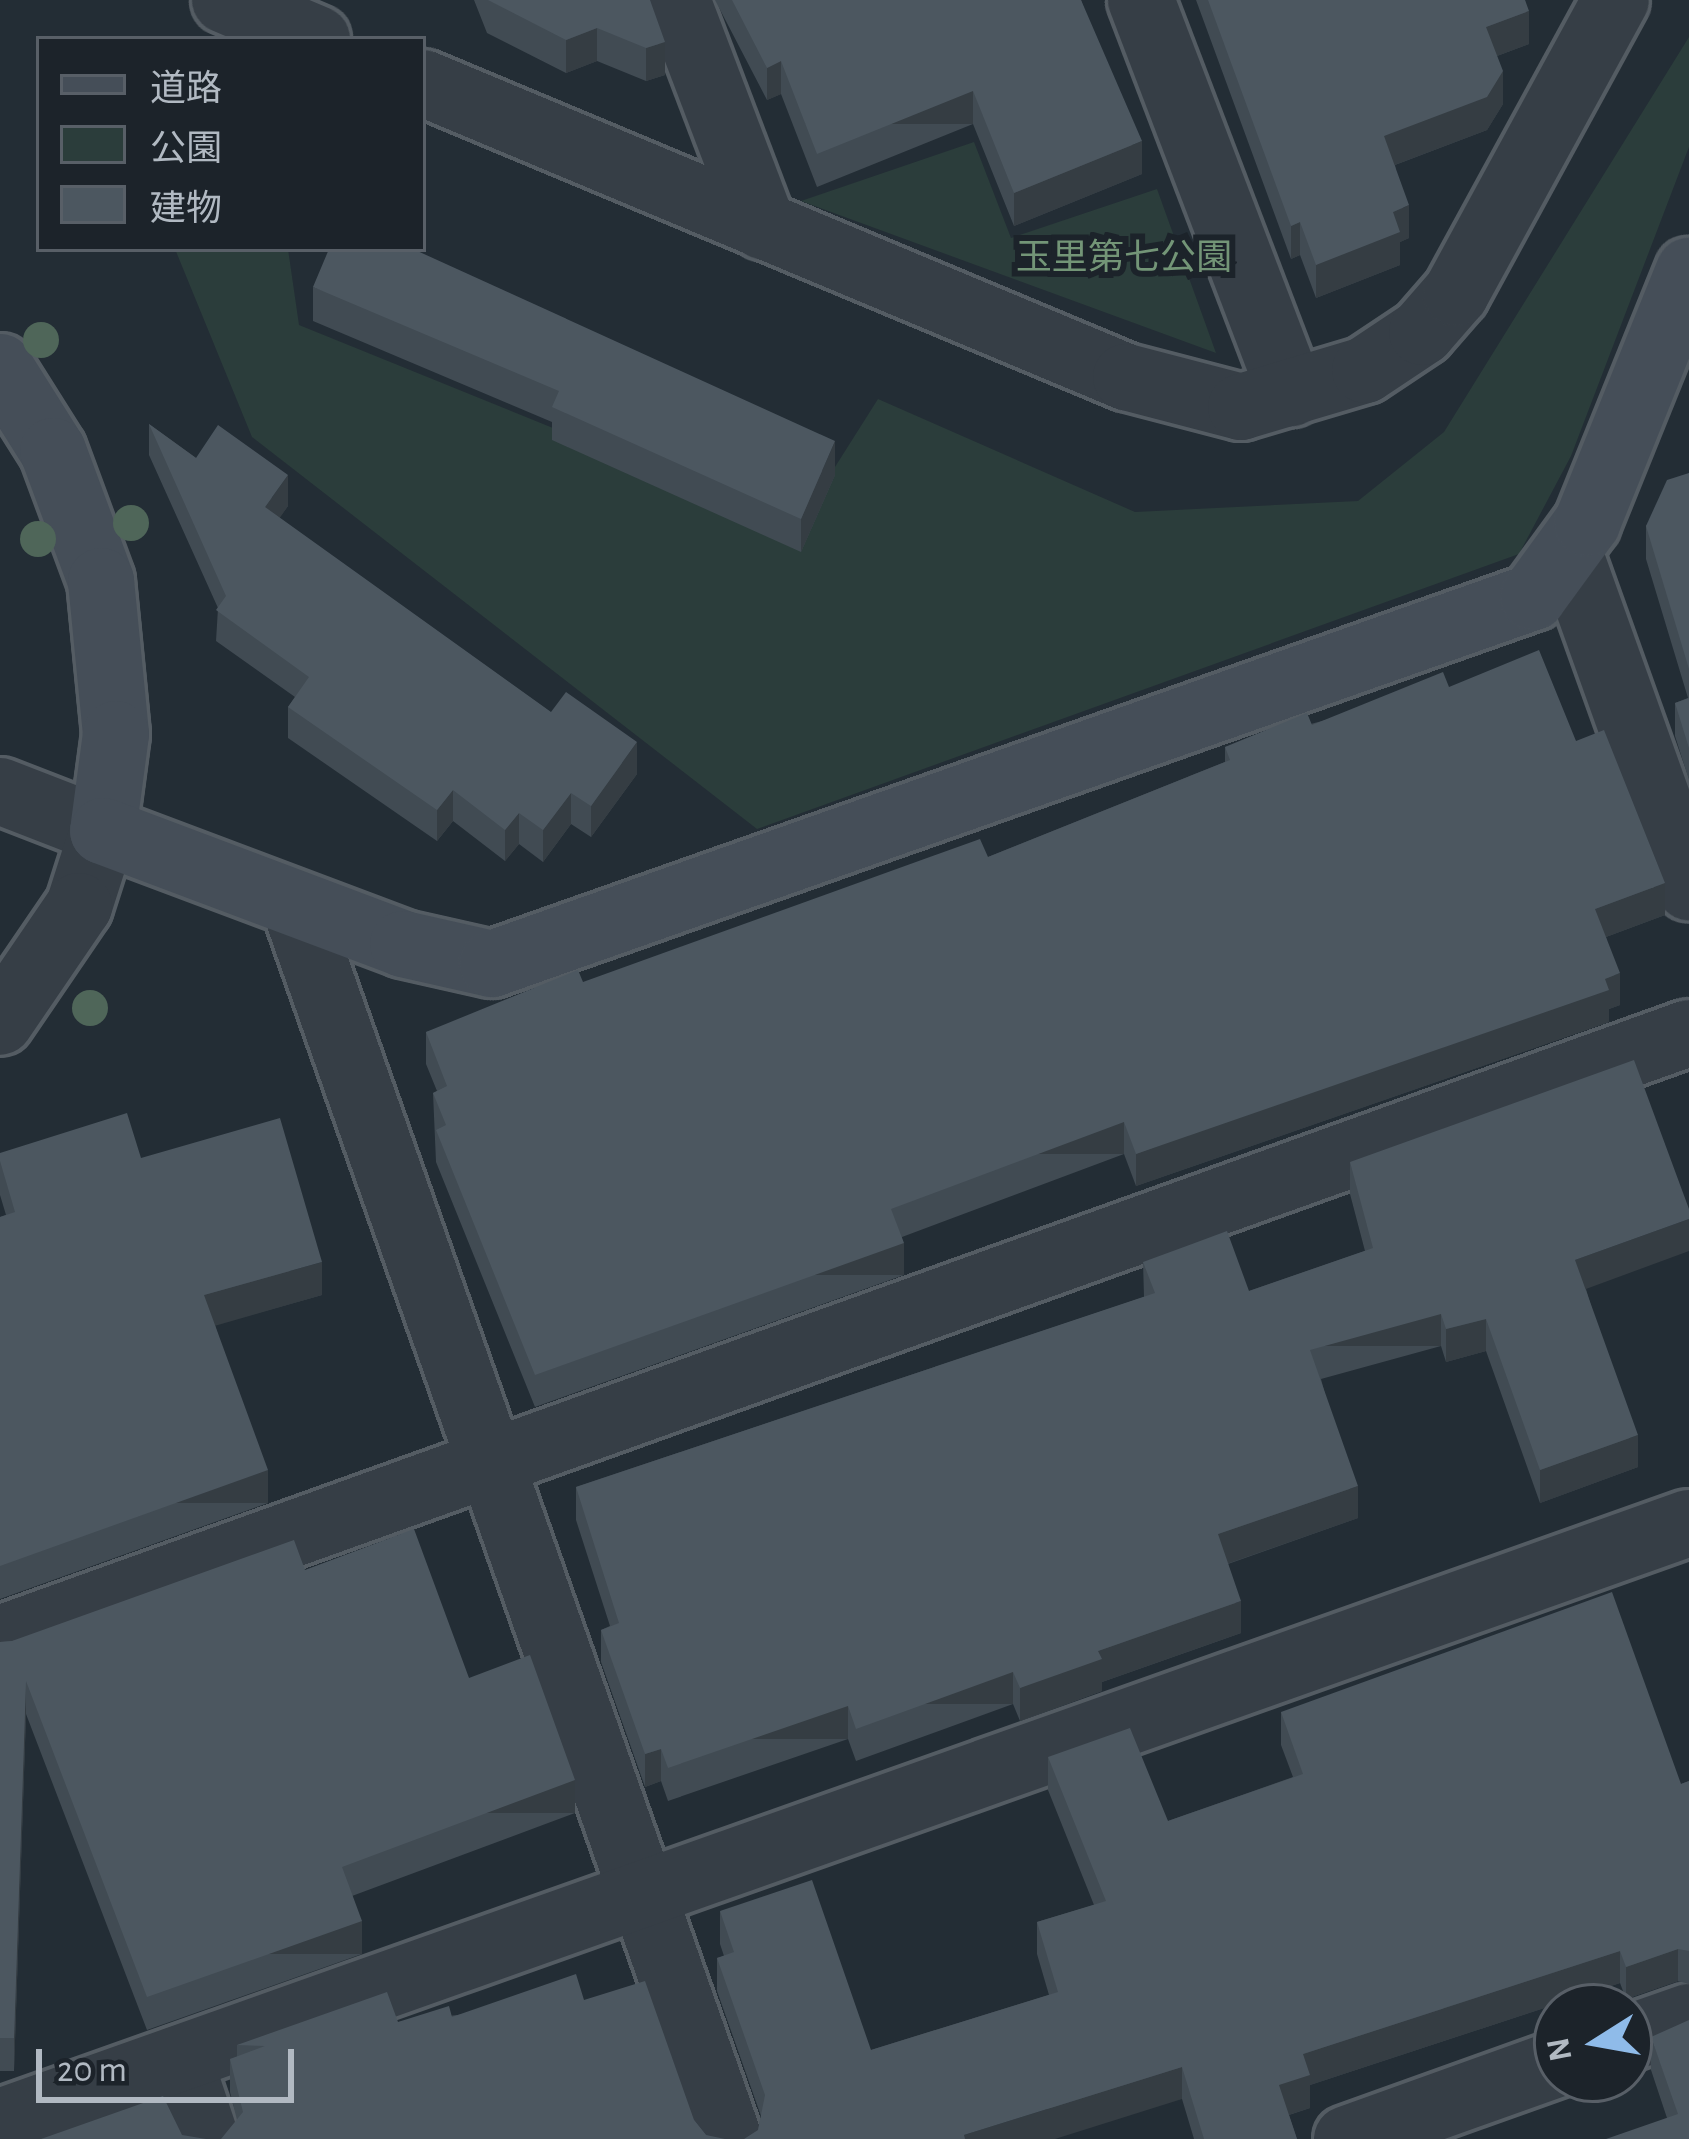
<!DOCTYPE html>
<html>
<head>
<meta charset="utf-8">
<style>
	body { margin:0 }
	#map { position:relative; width:1689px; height:2139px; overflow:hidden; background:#232d35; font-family:"Alegreya Sans","Noto Sans JP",sans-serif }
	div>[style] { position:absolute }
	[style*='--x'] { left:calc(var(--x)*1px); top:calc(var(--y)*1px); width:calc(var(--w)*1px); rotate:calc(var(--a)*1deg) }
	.green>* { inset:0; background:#2b3d3b }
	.roads { filter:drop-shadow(3px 0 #545c63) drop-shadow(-3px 0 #545c63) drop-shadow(0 3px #545c63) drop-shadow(0 -3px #545c63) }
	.street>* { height:66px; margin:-33px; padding:0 33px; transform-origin:33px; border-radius:33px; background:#363e46 }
	.secondary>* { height:66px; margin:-33px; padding:0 33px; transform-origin:33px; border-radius:33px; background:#454e58 }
	.trees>* { width:36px; height:36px; margin:-18px; border-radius:50%; background:#4f6659 }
	.wall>* { inset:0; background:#414b53 }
	.shaded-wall>* { inset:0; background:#353d43; transform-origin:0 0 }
	.building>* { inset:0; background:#4c5760 }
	span { translate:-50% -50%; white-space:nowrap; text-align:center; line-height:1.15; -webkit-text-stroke:12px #1c232a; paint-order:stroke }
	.park-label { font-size:36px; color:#739577 }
	.legend { position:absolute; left:36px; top:36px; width:390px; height:216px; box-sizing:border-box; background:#1c232a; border:3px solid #585f67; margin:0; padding:15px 21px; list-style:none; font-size:36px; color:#b1b9c2 }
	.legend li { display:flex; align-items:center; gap:24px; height:60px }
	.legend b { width:60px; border:3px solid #585f67 }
	.north { position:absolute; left:1533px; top:1983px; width:120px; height:120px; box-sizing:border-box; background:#1c232a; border:3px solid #585f67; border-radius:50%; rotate:259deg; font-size:33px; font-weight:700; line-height:48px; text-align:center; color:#b1b9c2 }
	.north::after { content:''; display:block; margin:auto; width:42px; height:54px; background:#8fbbe9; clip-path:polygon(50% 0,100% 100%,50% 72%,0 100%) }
	.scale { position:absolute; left:36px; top:2049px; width:258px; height:54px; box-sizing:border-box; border:6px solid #b1b9c2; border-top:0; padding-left:15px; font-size:36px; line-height:42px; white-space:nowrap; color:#b1b9c2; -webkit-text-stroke:9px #1c232a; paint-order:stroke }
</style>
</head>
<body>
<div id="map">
	<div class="green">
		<i style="clip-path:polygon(1689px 37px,1689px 147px,1571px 456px,1519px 554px,757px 829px,252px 437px,175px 249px,288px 249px,299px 325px,797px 527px,878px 399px,1135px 512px,1358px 501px,1444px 432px)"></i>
		<i style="clip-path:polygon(974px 142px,1011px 238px,1157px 189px,1216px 353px,801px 201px)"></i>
	</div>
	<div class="roads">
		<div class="street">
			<i style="--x:225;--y:0;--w:100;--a:23"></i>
			<i style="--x:677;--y:0;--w:242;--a:69.2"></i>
			<i style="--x:1141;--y:0;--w:421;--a:69.1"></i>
			<i style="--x:423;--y:83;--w:762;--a:22.7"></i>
			<i style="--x:1126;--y:377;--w:119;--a:14.6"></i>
			<i style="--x:1241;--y:407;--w:129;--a:-16.6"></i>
			<i style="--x:1365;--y:370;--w:69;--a:-33.7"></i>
			<i style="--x:1422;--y:332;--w:52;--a:-48.9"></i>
			<i style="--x:1456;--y:293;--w:334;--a:-61.4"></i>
			<i style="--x:1570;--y:555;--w:353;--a:70.3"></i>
			<i style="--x:0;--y:791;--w:110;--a:21.2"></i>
			<i style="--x:103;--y:831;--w:79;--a:107.7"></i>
			<i style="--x:79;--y:906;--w:140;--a:124.3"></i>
			<i style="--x:294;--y:904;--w:1309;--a:70.6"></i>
			<i style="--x:0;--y:1639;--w:1794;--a:-19.74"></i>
			<i style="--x:1629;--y:2038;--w:64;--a:-19.3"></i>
			<i style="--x:179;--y:2059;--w:84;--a:71.4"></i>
			<i style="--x:0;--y:2122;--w:1792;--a:-19.53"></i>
			<i style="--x:1347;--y:2139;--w:223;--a:-19.7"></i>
		</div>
		<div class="secondary">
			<i style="--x:0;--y:367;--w:99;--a:57.8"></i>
			<i style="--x:53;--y:451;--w:139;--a:69.7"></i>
			<i style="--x:101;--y:581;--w:154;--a:84.4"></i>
			<i style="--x:116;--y:734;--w:98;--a:97.6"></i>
			<i style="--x:103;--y:831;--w:321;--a:20.6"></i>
			<i style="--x:403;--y:944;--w:91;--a:12.7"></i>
			<i style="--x:492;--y:964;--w:1104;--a:-19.42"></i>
			<i style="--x:1533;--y:597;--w:92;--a:-53.9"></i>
			<i style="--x:1587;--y:523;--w:272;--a:-68"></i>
		</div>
	</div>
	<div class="trees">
		<i style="left:41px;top:340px"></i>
		<i style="left:131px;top:523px"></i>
		<i style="left:38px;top:539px"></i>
		<i style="left:90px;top:1008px"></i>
	</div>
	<div class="wall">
		<i style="clip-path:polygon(474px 0,650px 0,665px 75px,646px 81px,597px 61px,566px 73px,487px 33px)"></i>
		<i style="clip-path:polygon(715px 0,1081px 0,1142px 174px,1014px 226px,973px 124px,817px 187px,781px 94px,767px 100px)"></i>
		<i style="clip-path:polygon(1196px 0,1525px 0,1529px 44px,1497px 56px,1503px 104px,1487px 130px,1395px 165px,1409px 238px,1400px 242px,1400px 265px,1316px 298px,1300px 255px,1291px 259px)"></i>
		<i style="clip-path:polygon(313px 287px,835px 475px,801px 552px,552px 440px,552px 422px,313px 321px)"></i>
		<i style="clip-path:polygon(149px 424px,196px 458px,288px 506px,279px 518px,637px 774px,591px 837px,571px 824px,543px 862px,519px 844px,505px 861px,453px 821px,437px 841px,288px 738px,288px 707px,295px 697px,216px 641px,218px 608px,149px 455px)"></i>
		<i style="clip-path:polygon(1689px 473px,1689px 780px,1675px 736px,1675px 703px,1688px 698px,1646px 559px,1646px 526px)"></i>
		<i style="clip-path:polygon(1449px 687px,1576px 741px,1665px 915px,1606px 937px,1620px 1005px,1609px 1009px,1609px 1022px,1136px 1186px,1124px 1154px,902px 1237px,904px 1275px,535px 1407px,436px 1162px,433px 1093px,437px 1091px,426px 1064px,426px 1032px,988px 857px,1225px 762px,1225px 747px)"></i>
		<i style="clip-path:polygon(0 1153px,141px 1158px,322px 1295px,215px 1325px,268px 1503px,0 1599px,0 1217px,6px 1215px,0 1195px)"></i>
		<i style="clip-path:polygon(1350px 1162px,1586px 1289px,1638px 1467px,1540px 1503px,1486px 1351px,1446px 1362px,1441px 1346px,1321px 1379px,1358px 1518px,1228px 1564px,1241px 1633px,1102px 1682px,1102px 1691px,1020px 1721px,1013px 1704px,856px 1761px,848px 1739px,668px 1801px,661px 1781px,645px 1787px,601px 1662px,601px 1630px,610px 1626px,576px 1520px,576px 1487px,1144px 1297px,1143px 1262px,1249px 1291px,1365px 1251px,1350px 1194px)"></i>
		<i style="clip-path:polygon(305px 1570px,469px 1678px,575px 1813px,352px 1896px,362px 1954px,147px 2030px,26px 1714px,14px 2071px,0 2071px,0 1642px,12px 1641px)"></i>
		<i style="clip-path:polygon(1281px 1712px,1681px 1784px,1689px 1781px,1689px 1984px,1678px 1981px,1626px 1999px,1620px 1983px,1310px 2085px,1310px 2108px,1289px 2115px,1297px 2139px,1194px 2139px,1182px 2099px,758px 2130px,761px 2116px,717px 1991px,717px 1958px,724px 1956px,720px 1944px,720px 1911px,871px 2050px,1049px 1995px,1037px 1954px,1037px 1922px,1094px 1905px,1048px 1790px,1048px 1757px,1168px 1821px,1293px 1777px,1281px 1745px)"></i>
		<i style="clip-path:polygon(584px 2000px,694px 2120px,706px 2135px,237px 2120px,230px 2092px,230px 2059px,237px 2057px,237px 2045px,398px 2022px)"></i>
		<i style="clip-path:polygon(1651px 2037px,1689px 2139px,1667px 2118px,1651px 2070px)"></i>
	</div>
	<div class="shaded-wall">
		<i style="clip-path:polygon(1529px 11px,1529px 44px,1486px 60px,1486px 27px)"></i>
		<i style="clip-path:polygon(597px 28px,597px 61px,566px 73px,566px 40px)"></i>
		<i style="clip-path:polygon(665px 42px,665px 75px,646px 81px,646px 48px)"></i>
		<i style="clip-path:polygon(781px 61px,781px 94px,767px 100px,767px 68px)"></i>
		<i style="clip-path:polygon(1503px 71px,1503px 104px,1487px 130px,1384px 169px,1384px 136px)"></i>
		<i style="left:973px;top:91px;width:33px;height:168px;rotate:90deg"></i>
		<i style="clip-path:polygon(1142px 141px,1142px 174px,1014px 226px,1014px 193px)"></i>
		<i style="clip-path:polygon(1409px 205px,1409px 238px,1400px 242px,1400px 265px,1316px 298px,1316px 265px,1393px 212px)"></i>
		<i style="clip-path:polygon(1300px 222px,1300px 255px,1291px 259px,1291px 226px)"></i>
		<i style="clip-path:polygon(835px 441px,835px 475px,801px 552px,801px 519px)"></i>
		<i style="clip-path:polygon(288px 475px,288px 506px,265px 539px,265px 507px)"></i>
		<i style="clip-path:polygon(637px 742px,637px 774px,591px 837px,591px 806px)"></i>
		<i style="clip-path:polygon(453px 790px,453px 821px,437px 841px,437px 810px)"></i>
		<i style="clip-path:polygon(571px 793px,571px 824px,543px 862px,543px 830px)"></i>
		<i style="clip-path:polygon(519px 813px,519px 844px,505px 861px,505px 830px)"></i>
		<i style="clip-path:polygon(1665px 883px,1665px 915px,1595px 941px,1595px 909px)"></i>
		<i style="clip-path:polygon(1620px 973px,1620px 1005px,1609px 1009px,1609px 1022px,1136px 1186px,1136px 1154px)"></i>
		<i style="left:1124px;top:1122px;width:32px;height:249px;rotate:90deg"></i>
		<i style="clip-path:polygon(1689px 1219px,1689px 1251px,1575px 1293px,1575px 1260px)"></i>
		<i style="left:904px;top:1243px;width:32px;height:392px;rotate:90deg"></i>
		<i style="clip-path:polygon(322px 1262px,322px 1295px,204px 1329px,204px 1295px)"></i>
		<i style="left:1441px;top:1314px;width:32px;height:136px;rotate:90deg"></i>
		<i style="clip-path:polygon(1486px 1319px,1486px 1351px,1446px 1362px,1446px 1329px)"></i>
		<i style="clip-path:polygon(1638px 1435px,1638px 1467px,1540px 1503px,1540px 1470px)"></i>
		<i style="left:268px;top:1470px;width:33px;height:285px;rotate:90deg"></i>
		<i style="clip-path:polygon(1358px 1486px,1358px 1518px,1218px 1567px,1218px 1534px)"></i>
		<i style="clip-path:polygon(1241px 1601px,1241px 1633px,1102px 1682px,1102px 1691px,1020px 1721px,1020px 1688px,1098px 1651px)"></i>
		<i style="left:1013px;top:1672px;width:32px;height:167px;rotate:90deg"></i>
		<i style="clip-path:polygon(26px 1681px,26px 1714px,14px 2071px,14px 2038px)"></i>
		<i style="left:848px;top:1706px;width:33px;height:190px;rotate:90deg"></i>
		<i style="clip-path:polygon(661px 1749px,661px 1781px,645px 1787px,645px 1754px)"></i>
		<i style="left:575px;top:1780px;width:33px;height:249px;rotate:90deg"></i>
		<i style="left:362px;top:1921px;width:33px;height:228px;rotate:90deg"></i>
		<i style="clip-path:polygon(1678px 1949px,1678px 1981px,1626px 1999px,1626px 1967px)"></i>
		<i style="clip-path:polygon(1620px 1951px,1620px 1983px,1310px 2085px,1310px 2108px,1279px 2118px,1279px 2085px,1303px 2054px)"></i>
		<i style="clip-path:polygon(1182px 2067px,1182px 2099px,1055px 2139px,964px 2139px,964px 2135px)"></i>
	</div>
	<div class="building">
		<i style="clip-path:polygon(488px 0,650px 0,665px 42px,646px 48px,597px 28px,566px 40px)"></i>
		<i style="clip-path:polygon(732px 0,1081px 0,1142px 141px,1014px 193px,973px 91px,817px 154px,781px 61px,767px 68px)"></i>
		<i style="clip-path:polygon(1208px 0,1525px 0,1529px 11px,1486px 27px,1503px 71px,1487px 97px,1384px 136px,1409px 205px,1393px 212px,1400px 232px,1316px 265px,1300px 222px,1291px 226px)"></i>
		<i style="clip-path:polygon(329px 249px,413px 249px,835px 441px,801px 519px,552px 407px,559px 391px,313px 287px)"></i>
		<i style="clip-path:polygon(149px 424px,196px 458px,218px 425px,288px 475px,265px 507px,551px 712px,566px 692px,637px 742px,591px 806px,571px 793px,543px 830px,519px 813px,505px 830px,453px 790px,437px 810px,288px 707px,309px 677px,216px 610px,226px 596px)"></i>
		<i style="clip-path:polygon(1689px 473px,1689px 669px,1646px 526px,1667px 480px)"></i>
		<i style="clip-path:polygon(1539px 650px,1576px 741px,1604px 730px,1665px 883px,1595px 909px,1620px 973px,1605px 979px,1609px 990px,1136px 1154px,1124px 1122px,891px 1209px,904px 1243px,535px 1375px,436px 1130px,446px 1125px,433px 1093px,447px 1086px,426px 1032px,578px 970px,583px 982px,980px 839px,988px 857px,1230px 760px,1225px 747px,1307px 713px,1312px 725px,1443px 672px,1449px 687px)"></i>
		<i style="clip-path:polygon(1689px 698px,1689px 748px,1675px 703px)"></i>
		<i style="clip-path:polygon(1634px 1060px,1689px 1209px,1689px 1219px,1575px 1260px,1638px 1435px,1540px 1470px,1486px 1319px,1446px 1329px,1441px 1314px,1310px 1350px,1358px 1486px,1218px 1534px,1241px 1601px,1098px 1651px,1102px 1659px,1020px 1688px,1013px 1672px,856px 1729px,848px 1706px,668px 1768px,661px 1749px,645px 1754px,601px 1630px,619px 1623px,576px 1487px,1155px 1293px,1143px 1262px,1227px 1231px,1249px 1291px,1373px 1248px,1350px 1162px)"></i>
		<i style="clip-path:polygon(127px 1113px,141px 1158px,280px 1118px,322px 1262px,204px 1295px,268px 1470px,0 1566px,0 1217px,15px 1212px,0 1161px,0 1153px)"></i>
		<i style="clip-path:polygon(414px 1529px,469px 1678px,530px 1655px,575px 1780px,342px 1867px,362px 1921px,147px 1997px,26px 1681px,14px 2038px,0 2038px,0 1642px,12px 1641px,294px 1540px,305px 1570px)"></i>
		<i style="clip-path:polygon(1612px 1592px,1681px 1784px,1689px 1781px,1689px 1951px,1678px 1949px,1626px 1967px,1620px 1951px,1303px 2054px,1310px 2075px,1279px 2085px,1297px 2139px,1204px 2139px,1182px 2067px,964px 2135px,965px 2139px,744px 2139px,758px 2130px,765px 2095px,717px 1958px,734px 1952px,720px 1911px,812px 1880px,871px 2050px,1058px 1992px,1037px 1922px,1106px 1901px,1048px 1757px,1130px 1728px,1168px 1821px,1303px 1774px,1281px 1712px)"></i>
		<i style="clip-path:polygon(576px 1974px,584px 2000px,645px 1981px,694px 2120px,706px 2135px,725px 2139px,221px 2139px,243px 2112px,230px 2059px,265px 2046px,237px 2045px,387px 1992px,398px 2022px,449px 2006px,452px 2017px)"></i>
		<i style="clip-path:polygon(1689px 2020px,1689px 2139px,1606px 2139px,1678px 2114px,1651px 2037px)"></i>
		<i style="clip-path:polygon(163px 2096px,182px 2135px,206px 2139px,41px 2139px)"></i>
	</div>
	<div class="park-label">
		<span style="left:1124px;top:259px">玉里第七公園</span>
	</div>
	<ul class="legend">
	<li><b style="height:15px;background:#454e58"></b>道路</li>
	<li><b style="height:33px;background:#2b3d3b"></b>公園</li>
	<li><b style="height:33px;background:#4c5760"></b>建物</li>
	</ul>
	<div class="north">N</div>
	<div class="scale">20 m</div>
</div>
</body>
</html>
